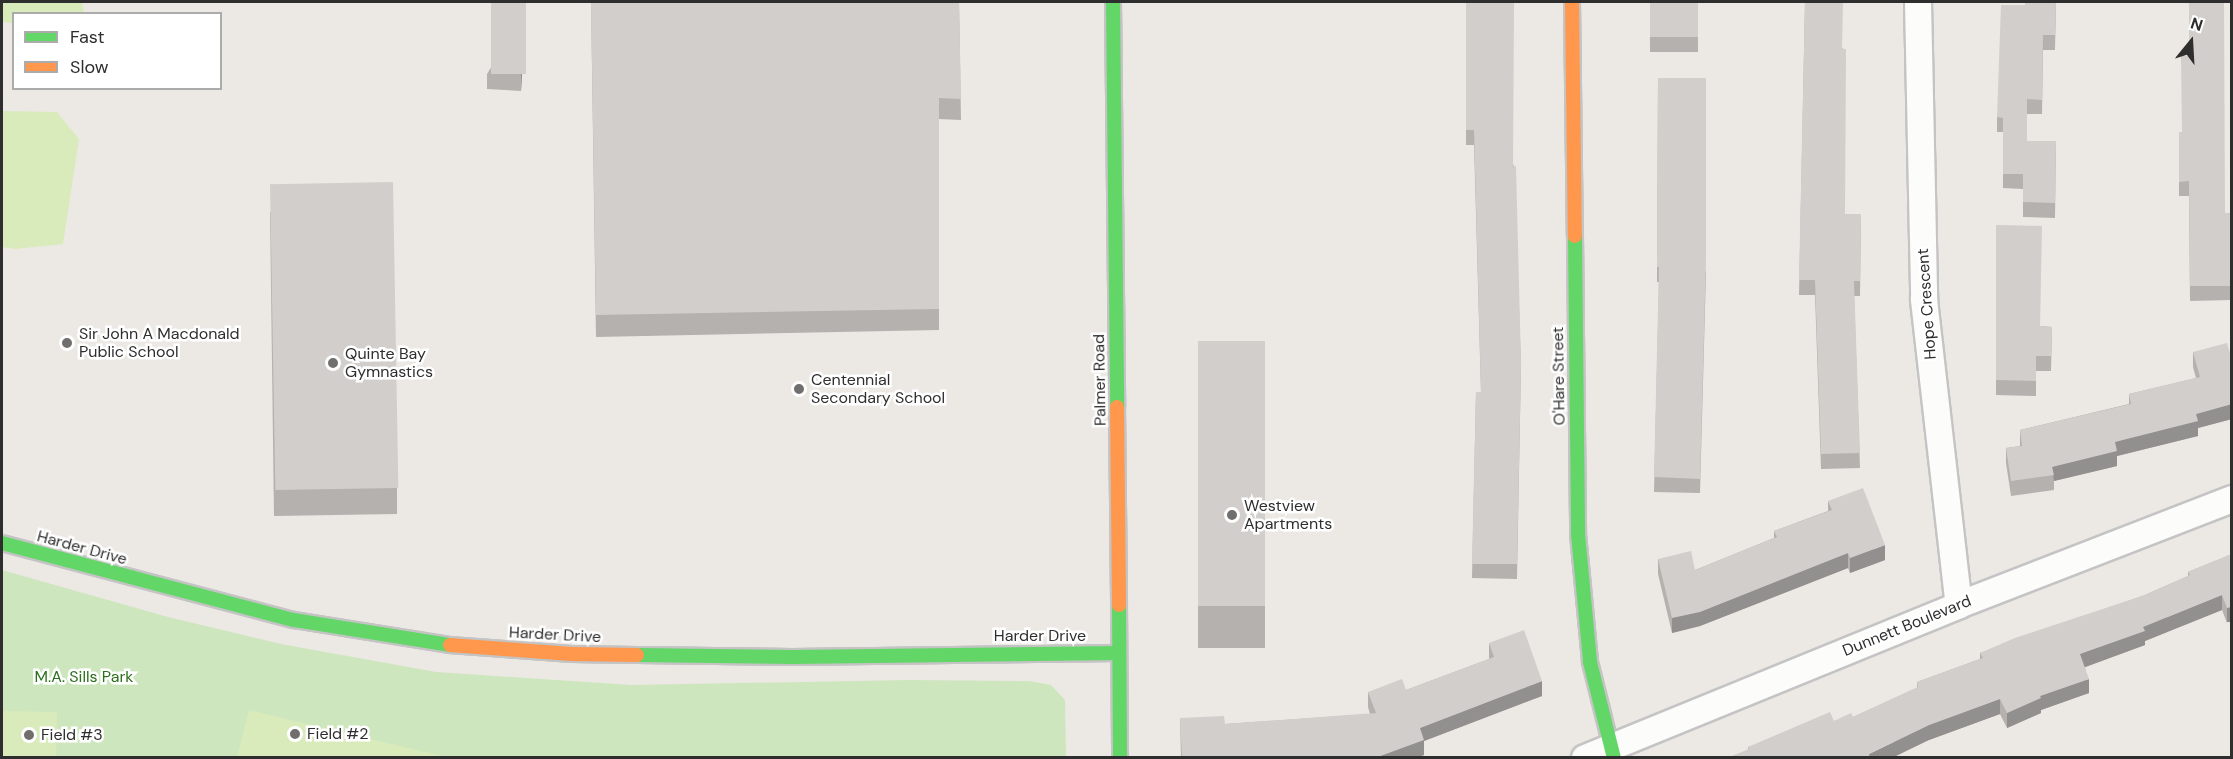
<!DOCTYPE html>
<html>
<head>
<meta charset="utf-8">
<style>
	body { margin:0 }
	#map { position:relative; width:2233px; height:759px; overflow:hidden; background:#ece8e4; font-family:"DM Sans",sans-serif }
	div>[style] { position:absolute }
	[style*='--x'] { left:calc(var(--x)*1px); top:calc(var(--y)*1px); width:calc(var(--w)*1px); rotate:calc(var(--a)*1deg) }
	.green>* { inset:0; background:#cee6be }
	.pitch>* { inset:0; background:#d9eabb; transform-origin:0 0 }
	.roads { filter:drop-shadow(2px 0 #c5c4c5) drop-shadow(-2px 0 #c5c4c5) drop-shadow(0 2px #c5c4c5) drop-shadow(0 -2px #c5c4c5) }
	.street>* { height:26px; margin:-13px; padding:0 13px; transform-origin:13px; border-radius:13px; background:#fcfcfb }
	.fast>* { height:14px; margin:-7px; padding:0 7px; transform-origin:7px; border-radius:7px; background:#63d668 }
	.slow>* { height:14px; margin:-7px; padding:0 7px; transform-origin:7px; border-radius:7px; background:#ff974d }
	.wall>* { inset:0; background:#b4b1af; transform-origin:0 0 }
	.shaded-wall>* { inset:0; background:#92908e; transform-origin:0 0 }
	.building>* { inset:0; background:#d1cecb; transform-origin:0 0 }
	.dots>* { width:16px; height:16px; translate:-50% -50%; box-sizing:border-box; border:3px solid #fff; border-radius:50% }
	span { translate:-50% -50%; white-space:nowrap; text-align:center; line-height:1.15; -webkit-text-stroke:5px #fff; paint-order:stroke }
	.street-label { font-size:16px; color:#2e2e2e }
	.poi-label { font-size:16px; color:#2e2e2e }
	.left { translate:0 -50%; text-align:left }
	.park-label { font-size:16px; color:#2c6e1b }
	.frame { position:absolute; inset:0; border:3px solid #2e2e2e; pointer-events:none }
	.legend { position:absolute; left:12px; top:12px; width:210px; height:78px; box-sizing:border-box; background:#fff; border:2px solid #ababab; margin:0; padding:8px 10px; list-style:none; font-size:18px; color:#2e2e2e }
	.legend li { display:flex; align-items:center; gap:12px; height:30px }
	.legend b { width:30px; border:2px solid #ababab }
	.north { position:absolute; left:2161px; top:12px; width:60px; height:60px; -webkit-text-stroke:4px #fff; paint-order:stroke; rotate:18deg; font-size:16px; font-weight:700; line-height:24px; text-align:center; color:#2e2e2e }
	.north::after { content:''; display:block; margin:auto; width:21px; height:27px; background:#2e2e2e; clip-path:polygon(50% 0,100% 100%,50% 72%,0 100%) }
</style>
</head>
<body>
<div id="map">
	<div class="green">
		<i style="clip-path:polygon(2px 570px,168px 617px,281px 644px,436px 672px,632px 685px,908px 680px,1029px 681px,1051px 685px,1065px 700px,1066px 757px,2px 757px)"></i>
	</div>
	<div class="pitch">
		<i style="clip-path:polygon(2px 2px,82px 2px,84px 13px,14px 14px,13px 23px,2px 22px)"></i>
		<i style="clip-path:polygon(2px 111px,57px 112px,79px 139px,63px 244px,15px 249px,2px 247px)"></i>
		<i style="clip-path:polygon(249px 710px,446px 757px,237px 757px)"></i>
		<i style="left:2px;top:711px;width:55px;height:46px;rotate:1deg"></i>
	</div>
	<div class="roads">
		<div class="street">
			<i style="--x:1918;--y:2;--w:298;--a:88.8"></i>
			<i style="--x:1924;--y:300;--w:307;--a:83.5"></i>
			<i style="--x:1585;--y:758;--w:404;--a:-22.2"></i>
			<i style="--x:1959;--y:605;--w:293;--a:-21.2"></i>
		</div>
		<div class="fast">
			<i style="--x:1113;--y:2;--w:405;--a:89.4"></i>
			<i style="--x:1575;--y:236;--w:298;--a:89.4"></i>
			<i style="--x:1578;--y:534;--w:129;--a:84.6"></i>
			<i style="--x:1590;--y:662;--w:99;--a:76"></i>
			<i style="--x:2;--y:543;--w:302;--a:14.8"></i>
			<i style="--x:294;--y:620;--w:158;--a:9.1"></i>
			<i style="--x:1119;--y:605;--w:153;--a:89.6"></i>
			<i style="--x:637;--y:655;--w:156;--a:0.7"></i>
			<i style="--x:793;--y:657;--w:326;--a:-0.7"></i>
		</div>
		<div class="slow">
			<i style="--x:1572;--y:2;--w:234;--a:89.3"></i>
			<i style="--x:1117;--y:407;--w:198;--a:89.4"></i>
			<i style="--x:450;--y:645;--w:122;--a:4.2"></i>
			<i style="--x:572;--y:654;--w:65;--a:0.9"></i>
		</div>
	</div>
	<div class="wall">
		<i style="clip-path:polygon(591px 2px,959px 2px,961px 120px,939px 119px,939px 330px,596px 337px)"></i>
		<i style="clip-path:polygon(1466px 2px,1514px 167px,1521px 365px,1517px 579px,1472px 578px,1476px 392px,1481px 392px,1474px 145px,1466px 145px)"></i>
		<i style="left:1650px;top:2px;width:48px;height:50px"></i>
		<i style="clip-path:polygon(1805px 2px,1843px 49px,1845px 214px,1861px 214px,1860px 296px,1854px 296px,1860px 468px,1821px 469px,1815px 295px,1799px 295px)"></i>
		<i style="clip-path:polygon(2056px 2px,2055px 50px,2043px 50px,2042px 114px,2027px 114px,2027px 141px,2056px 141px,2055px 218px,2023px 217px,2023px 189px,2003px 188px,2003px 132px,1997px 132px,1997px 117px,2025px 5px)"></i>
		<i style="clip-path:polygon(526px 10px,521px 91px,487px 89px,487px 74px)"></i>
		<i style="clip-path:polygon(1658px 78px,1706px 273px,1700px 493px,1654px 492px,1659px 282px,1657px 282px)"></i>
		<i style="clip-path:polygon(2179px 132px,2225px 213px,2230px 213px,2230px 300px,2190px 301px,2189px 196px,2179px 196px)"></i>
		<i style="clip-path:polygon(270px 211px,397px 488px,397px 514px,274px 516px)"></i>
		<i style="clip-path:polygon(1996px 225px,2040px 326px,2052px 327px,2051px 371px,2036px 371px,2036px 396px,1996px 395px)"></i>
		<i style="left:1198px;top:341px;width:67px;height:307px"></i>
		<i style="clip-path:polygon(2193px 352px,2232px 360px,2232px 419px,2198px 428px,2198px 436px,2117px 456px,2117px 466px,2054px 481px,2054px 490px,2011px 496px,2006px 463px,2006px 448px,2020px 446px,2020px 430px,2129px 404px,2129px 394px,2196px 378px,2193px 367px)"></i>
		<i style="clip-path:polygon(1828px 501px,1885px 560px,1850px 573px,1848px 568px,1700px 626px,1672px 633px,1658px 574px,1658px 559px,1695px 570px,1774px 538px,1774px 531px,1828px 511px)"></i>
		<i style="clip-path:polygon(2232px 554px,2227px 623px,2222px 610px,2145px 641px,2145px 645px,2085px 667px,2089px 693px,2041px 710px,2041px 713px,2007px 728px,2000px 714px,1929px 740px,1748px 750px,1748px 747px,1834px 721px,1853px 717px,1917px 688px,1917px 682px,1980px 659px,1980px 653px,2145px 595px,2188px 576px,2188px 572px)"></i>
		<i style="clip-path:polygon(1489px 643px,1542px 696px,1424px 741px,1424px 755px,1416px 758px,1181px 758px,1180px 718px,1225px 724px,1370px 714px,1368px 707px,1368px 692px,1406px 690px,1489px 659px)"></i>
	</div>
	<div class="shaded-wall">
		<i style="clip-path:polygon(526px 2px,526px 10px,521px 91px,521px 76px)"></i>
		<i style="clip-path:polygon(2232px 404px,2232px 419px,2198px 428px,2198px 436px,2117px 456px,2117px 466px,2054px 481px,2052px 467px,2115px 442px,2196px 414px)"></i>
		<i style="clip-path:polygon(1885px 545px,1885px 560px,1850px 573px,1850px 558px)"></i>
		<i style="clip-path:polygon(1848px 553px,1848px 568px,1700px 626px,1672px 633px,1672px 618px)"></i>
		<i style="clip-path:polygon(2222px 595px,2222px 610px,2145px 641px,2145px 645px,2080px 669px,2080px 654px,2143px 627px)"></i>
		<i style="left:2232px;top:607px;width:15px;height:5px;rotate:90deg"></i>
		<i style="clip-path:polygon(2089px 679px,2089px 693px,2041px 710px,2041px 713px,2007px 728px,2007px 713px,2040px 696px)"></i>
		<i style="clip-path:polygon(1542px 681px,1542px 696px,1424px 741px,1424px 755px,1416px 758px,1375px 758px,1420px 728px)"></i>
		<i style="clip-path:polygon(2000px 699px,2000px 714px,1929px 740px,1892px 758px,1869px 758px,1869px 754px,1929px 725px)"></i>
	</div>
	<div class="building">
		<i style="left:491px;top:2px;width:35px;height:72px"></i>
		<i style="clip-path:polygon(591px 2px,959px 2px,961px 99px,939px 98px,939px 309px,596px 315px)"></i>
		<i style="clip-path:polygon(1466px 2px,1514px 2px,1513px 167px,1516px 166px,1521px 365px,1517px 564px,1472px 564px,1476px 392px,1481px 392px,1474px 130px,1466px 130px)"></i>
		<i style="left:1650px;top:2px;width:48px;height:35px"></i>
		<i style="clip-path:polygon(1805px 2px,1843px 2px,1842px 49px,1846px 49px,1845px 214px,1861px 214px,1860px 281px,1854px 281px,1860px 453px,1821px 454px,1815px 280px,1799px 280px)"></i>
		<i style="clip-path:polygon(2025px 2px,2056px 2px,2055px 35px,2043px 35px,2042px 100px,2027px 99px,2027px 141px,2056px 141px,2055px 203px,2023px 202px,2023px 174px,2003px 174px,2003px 118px,1997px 117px,2001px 5px,2025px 5px)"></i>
		<i style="clip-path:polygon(2189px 2px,2224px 2px,2225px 213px,2230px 213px,2230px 286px,2190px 286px,2189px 181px,2179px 182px,2179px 132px,2182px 132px,2181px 56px,2189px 56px)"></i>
		<i style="clip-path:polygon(1658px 78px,1706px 78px,1706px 258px,1700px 479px,1654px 477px,1659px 267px,1657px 267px)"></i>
		<i style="left:393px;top:182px;width:306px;height:123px;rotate:89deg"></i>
		<i style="clip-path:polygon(1996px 225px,2042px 226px,2040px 326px,2052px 327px,2051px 356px,2036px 356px,2036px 381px,1996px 380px)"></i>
		<i style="left:1198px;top:341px;width:67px;height:265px"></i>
		<i style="clip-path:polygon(2227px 343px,2232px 360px,2232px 404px,2196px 414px,2198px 421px,2115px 442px,2117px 451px,2052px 467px,2054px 475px,2011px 481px,2006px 448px,2022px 446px,2020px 430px,2131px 404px,2129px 394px,2200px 377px,2193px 352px)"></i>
		<i style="clip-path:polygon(1863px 488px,1885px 545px,1850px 558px,1848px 553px,1700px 612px,1672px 618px,1658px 559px,1691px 551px,1695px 570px,1777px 537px,1774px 531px,1832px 510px,1828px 501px)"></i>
		<i style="clip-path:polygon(2232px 554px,2232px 607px,2227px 608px,2222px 595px,2143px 627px,2145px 631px,2080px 654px,2089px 679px,2040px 696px,2041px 698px,2007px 713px,2000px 699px,1929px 725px,1869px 754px,1870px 758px,1727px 758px,1749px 749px,1748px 747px,1830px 712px,1834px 721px,1851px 713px,1853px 717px,1918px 687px,1917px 682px,1983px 658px,1980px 653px,2015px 638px,2145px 595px,2190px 575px,2188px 572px)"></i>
		<i style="clip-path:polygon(1524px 630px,1542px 681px,1420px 728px,1424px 740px,1375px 758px,1182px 757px,1180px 718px,1224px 716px,1225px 724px,1376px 713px,1368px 692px,1402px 679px,1406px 690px,1494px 657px,1489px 643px)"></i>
	</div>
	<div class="dots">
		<i style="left:67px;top:343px;background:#706f6e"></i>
		<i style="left:333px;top:363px;background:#706f6e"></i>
		<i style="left:799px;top:389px;background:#706f6e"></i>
		<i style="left:1232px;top:515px;background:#706f6e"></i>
		<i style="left:295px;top:734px;background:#706f6e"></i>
		<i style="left:29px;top:735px;background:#706f6e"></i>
	</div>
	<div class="street-label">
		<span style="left:1927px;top:304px;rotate:-94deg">Hope Crescent</span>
		<span style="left:1559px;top:376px;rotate:-91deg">O'Hare Street</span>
		<span style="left:1100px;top:380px;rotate:-91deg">Palmer Road</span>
		<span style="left:82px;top:548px;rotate:15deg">Harder Drive</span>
		<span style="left:1907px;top:626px;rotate:-22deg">Dunnett Boulevard</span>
		<span style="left:555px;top:635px;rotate:3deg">Harder Drive</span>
		<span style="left:1040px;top:636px">Harder Drive</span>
	</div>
	<div class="poi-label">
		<span class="left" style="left:79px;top:343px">Sir John A Macdonald<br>Public School</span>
		<span class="left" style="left:345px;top:363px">Quinte Bay<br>Gymnastics</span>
		<span class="left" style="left:811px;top:389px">Centennial<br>Secondary School</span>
		<span class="left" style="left:1244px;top:515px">Westview<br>Apartments</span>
		<span class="left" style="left:307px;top:734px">Field #2</span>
		<span class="left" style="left:41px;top:735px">Field #3</span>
	</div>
	<div class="park-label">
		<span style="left:84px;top:677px">M.A. Sills Park</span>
	</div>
	<div class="frame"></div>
	<ul class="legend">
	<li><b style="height:8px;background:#63d668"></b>Fast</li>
	<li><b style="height:8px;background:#ff974d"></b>Slow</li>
	</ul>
	<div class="north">N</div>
</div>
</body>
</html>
